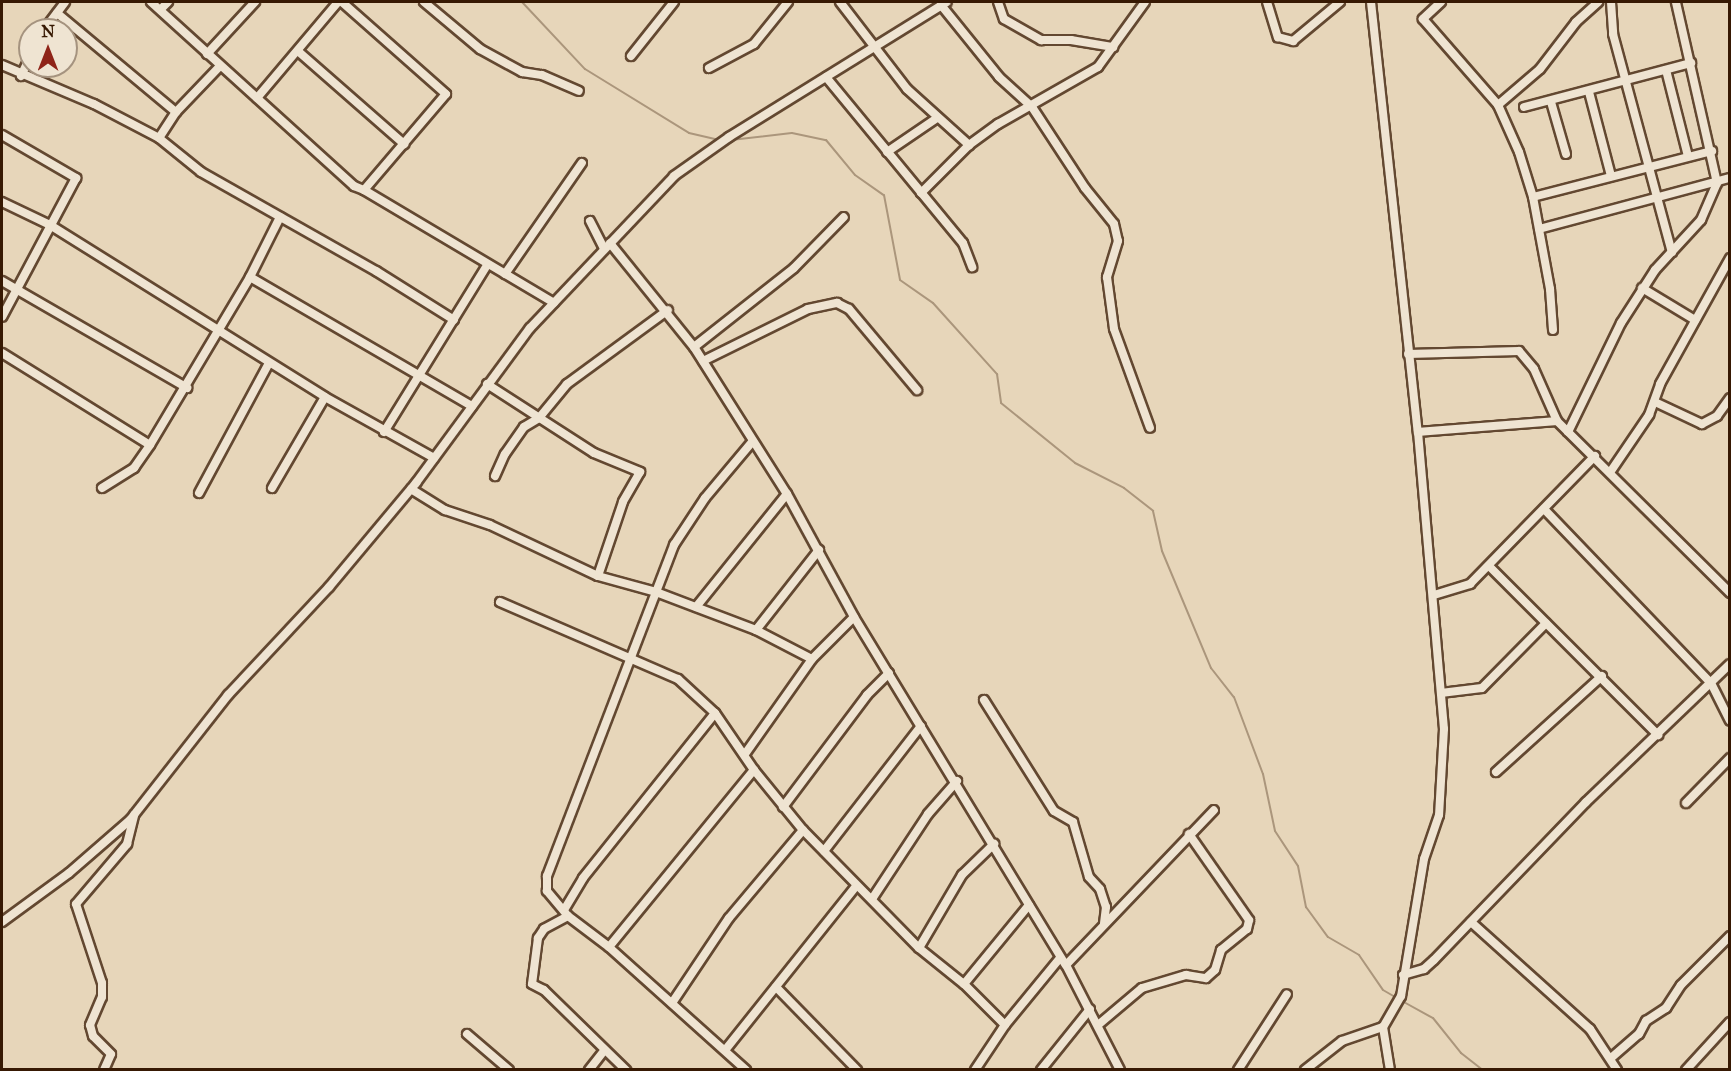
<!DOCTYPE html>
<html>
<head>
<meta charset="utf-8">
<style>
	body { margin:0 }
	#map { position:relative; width:1731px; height:1071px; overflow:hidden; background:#e7d6ba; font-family:"IM FELL Great Primer",serif }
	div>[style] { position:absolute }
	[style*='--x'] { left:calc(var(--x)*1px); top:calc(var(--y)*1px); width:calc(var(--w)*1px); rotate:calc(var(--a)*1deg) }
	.stream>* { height:2px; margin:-1px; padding:0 1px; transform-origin:1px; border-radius:1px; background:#ab967c }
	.roads { filter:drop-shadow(2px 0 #634831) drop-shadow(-2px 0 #634831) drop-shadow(0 2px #634831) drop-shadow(0 -2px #634831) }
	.minor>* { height:8px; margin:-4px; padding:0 4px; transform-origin:4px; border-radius:4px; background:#efe4d2 }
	span { translate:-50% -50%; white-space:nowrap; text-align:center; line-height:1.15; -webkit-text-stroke:5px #efe4d2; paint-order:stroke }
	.frame { position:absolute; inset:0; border:3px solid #371903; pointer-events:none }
	.north { position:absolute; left:18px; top:18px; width:60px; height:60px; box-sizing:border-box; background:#efe4d2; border:2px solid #a5937f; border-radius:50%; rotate:0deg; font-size:16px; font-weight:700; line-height:24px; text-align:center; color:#371903 }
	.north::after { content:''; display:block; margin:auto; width:21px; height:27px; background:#8f2418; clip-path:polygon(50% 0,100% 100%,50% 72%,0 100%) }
</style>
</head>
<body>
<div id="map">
	<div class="stream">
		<i style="--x:522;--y:2;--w:92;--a:46.8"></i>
		<i style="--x:585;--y:69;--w:122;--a:31.6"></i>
		<i style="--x:689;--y:133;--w:31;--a:13"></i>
		<i style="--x:731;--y:140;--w:61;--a:-6.5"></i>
		<i style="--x:792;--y:133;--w:35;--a:12"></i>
		<i style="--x:826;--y:140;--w:45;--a:50.4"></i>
		<i style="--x:855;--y:175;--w:35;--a:35"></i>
		<i style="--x:884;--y:195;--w:86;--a:79.3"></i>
		<i style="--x:900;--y:280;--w:40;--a:34.9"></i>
		<i style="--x:933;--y:303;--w:96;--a:48"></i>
		<i style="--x:997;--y:374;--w:29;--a:82"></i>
		<i style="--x:1001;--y:403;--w:95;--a:39"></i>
		<i style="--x:1075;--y:463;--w:55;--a:27"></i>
		<i style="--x:1124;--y:488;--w:37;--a:38"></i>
		<i style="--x:1153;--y:511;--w:41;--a:77.3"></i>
		<i style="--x:1162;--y:551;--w:127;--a:67.3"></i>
		<i style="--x:1211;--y:668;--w:37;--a:52"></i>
		<i style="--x:1234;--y:697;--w:82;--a:69.4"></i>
		<i style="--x:1263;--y:774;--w:58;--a:78.1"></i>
		<i style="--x:1275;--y:831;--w:42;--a:56.7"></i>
		<i style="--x:1298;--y:866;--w:42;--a:79"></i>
		<i style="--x:1306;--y:907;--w:37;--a:54"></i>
		<i style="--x:1328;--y:937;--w:36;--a:30"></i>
		<i style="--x:1359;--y:955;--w:42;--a:55.6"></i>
		<i style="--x:1383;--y:990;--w:16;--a:30"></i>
		<i style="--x:1402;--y:1001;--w:35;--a:29"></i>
		<i style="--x:1433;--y:1018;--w:45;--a:51.3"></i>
		<i style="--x:1461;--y:1053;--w:28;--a:38"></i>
	</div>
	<div class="roads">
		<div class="minor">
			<i style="--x:151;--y:2;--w:274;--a:42.2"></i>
			<i style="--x:354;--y:186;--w:11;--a:22"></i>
			<i style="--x:364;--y:190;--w:126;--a:-49.5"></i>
			<i style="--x:446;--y:94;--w:139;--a:-138.5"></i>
			<i style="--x:424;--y:2;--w:73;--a:40"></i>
			<i style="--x:480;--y:49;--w:48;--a:28.7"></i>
			<i style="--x:522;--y:72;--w:20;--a:9"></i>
			<i style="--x:542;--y:75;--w:40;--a:23.4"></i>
			<i style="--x:840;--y:2;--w:110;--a:52.4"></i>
			<i style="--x:907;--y:89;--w:84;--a:42.1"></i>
			<i style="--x:969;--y:145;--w:36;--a:-36"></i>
			<i style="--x:998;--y:124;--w:115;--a:-29.7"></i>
			<i style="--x:1098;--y:67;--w:80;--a:-54.1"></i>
			<i style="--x:998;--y:2;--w:18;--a:71"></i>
			<i style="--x:1004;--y:19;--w:43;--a:29.6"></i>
			<i style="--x:1041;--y:40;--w:30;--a:0"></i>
			<i style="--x:1071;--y:40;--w:43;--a:9.5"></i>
			<i style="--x:1267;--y:2;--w:37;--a:73"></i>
			<i style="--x:1278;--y:37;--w:16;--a:15"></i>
			<i style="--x:1293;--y:41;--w:61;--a:-39.7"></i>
			<i style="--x:1371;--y:2;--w:433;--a:83.8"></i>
			<i style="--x:1418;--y:432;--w:298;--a:85"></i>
			<i style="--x:1444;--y:729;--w:86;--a:93.3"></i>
			<i style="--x:1439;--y:815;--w:46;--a:108.8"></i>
			<i style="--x:1424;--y:859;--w:139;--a:99.5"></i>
			<i style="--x:1401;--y:996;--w:36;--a:120"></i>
			<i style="--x:1383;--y:1027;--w:44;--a:80.8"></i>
			<i style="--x:1441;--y:2;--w:25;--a:137"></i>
			<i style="--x:1423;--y:19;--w:114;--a:48.9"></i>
			<i style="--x:1498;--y:105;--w:51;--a:65.9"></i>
			<i style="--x:1519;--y:152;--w:47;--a:72.7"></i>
			<i style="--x:1533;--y:197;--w:94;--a:79.5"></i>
			<i style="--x:1550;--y:289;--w:41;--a:85.8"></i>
			<i style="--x:1611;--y:2;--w:32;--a:86"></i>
			<i style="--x:1613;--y:34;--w:226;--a:74.9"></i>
			<i style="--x:941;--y:5;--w:92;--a:51.1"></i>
			<i style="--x:999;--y:77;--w:45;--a:42.3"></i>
			<i style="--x:1032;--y:107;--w:97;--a:56.8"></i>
			<i style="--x:1085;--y:188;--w:46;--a:51.1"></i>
			<i style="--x:1114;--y:224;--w:17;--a:77"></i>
			<i style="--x:1118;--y:241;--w:38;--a:107"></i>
			<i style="--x:1107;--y:277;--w:52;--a:82.3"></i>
			<i style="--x:1114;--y:329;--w:105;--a:70"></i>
			<i style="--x:161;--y:9;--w:10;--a:-45"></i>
			<i style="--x:57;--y:13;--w:155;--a:39.8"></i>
			<i style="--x:44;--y:30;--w:35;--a:-53"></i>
			<i style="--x:299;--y:52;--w:140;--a:41.2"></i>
			<i style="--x:207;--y:54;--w:71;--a:-47.3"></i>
			<i style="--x:631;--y:56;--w:69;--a:-51.5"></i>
			<i style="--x:2;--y:65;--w:100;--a:23"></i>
			<i style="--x:94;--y:104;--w:73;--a:27.6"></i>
			<i style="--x:159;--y:138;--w:54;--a:39"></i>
			<i style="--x:201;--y:172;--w:201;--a:29.5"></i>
			<i style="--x:376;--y:271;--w:92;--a:32.1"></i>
			<i style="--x:709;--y:68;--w:51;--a:-28.1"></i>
			<i style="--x:754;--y:44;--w:54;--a:-51"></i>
			<i style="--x:1666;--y:70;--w:89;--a:75.7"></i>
			<i style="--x:21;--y:76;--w:21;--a:-65"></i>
			<i style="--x:826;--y:77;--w:215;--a:50.5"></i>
			<i style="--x:963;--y:243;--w:26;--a:69"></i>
			<i style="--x:1589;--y:92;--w:87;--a:75.3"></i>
			<i style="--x:257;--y:98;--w:126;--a:-49.8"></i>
			<i style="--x:1551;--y:102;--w:54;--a:73.9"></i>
			<i style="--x:1498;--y:105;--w:55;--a:-40.6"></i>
			<i style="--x:1540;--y:69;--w:59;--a:-52.5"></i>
			<i style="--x:1576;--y:22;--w:30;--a:-42"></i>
			<i style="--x:1524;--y:107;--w:173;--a:-14.8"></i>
			<i style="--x:2;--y:135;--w:86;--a:30.2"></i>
			<i style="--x:76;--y:178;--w:157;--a:118"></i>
			<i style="--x:159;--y:138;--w:31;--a:-57"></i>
			<i style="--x:176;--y:112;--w:62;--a:-46.3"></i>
			<i style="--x:887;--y:152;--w:60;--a:-34.2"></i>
			<i style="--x:364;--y:190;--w:221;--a:30.7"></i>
			<i style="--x:921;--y:193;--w:68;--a:-45"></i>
			<i style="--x:1533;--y:197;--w:185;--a:-14.4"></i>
			<i style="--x:2;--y:202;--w:53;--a:25.6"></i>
			<i style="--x:50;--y:225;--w:324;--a:32"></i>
			<i style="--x:325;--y:397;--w:125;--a:29.2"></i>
			<i style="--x:590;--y:221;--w:31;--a:63"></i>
			<i style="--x:1539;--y:229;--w:198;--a:-15"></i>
			<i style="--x:610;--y:243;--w:134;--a:51.1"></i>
			<i style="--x:694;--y:347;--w:174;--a:57.7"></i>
			<i style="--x:787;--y:494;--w:140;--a:61.4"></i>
			<i style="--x:854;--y:617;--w:407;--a:58.7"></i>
			<i style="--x:1066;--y:965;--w:118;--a:62.8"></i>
			<i style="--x:505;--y:274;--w:135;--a:-55.3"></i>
			<i style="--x:250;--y:277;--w:257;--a:30.2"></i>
			<i style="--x:2;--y:281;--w:214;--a:30"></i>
			<i style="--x:1642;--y:288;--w:62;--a:31.1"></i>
			<i style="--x:694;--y:347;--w:127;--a:-38.3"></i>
			<i style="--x:794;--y:268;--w:71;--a:-45.6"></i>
			<i style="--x:2;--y:353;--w:174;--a:31.9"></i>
			<i style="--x:1408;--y:354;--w:111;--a:-1.5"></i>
			<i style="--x:1519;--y:351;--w:23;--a:50"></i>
			<i style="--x:1534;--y:369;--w:57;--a:66.1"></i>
			<i style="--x:1557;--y:421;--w:244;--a:44.8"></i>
			<i style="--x:703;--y:361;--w:117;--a:-26.3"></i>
			<i style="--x:808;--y:309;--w:30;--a:-12"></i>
			<i style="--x:837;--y:303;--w:13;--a:27"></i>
			<i style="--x:849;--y:309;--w:106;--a:50"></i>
			<i style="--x:487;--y:384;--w:127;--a:32.8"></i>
			<i style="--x:594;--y:453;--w:50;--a:22.4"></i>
			<i style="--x:640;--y:472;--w:34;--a:120"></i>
			<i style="--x:623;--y:502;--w:78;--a:108.7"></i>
			<i style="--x:1655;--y:402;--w:52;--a:25.1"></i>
			<i style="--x:1702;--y:424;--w:17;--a:-28"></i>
			<i style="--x:1717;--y:416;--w:22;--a:-54"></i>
			<i style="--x:384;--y:432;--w:196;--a:-58.3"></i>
			<i style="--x:1418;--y:432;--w:139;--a:-4.5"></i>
			<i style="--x:1568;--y:432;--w:121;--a:-64.1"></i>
			<i style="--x:1621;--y:323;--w:63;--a:-57.3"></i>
			<i style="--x:1655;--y:270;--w:68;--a:-47.4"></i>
			<i style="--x:1701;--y:220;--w:40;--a:-66.6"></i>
			<i style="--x:1717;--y:183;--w:186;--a:-102.8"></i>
			<i style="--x:1611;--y:471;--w:68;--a:-55.8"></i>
			<i style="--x:1649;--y:415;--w:33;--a:-70"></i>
			<i style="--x:1660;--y:384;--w:144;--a:-60.9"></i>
			<i style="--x:495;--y:476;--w:24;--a:-66"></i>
			<i style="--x:505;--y:454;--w:33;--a:-55"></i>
			<i style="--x:524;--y:427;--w:17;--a:-31"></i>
			<i style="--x:539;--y:418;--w:44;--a:-50.5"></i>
			<i style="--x:567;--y:384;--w:125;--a:-36.2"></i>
			<i style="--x:102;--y:488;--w:38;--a:-32"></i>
			<i style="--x:134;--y:468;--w:28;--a:-55"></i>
			<i style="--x:150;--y:445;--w:196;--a:-59.2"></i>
			<i style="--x:250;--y:277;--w:67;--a:-63.4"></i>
			<i style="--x:272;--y:488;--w:105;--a:-59.8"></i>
			<i style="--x:411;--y:489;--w:40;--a:32"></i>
			<i style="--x:445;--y:510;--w:47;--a:18.4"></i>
			<i style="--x:490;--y:525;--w:119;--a:25.3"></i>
			<i style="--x:598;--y:576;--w:60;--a:15.4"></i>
			<i style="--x:656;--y:592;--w:107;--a:20.8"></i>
			<i style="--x:756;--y:630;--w:63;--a:27.4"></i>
			<i style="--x:199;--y:493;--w:148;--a:-61.7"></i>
			<i style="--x:1544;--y:509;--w:241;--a:46.2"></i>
			<i style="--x:1711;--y:683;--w:42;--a:63.4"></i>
			<i style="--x:1490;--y:567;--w:238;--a:45"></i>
			<i style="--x:1434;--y:595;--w:38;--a:-17"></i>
			<i style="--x:1470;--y:584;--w:179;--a:-45.7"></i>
			<i style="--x:500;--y:602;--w:194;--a:23.4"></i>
			<i style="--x:678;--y:679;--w:50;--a:42.6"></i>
			<i style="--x:715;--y:713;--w:69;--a:55.6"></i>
			<i style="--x:754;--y:770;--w:77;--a:50.8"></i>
			<i style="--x:803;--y:830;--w:165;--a:45.5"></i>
			<i style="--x:919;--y:948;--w:58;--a:38.7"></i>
			<i style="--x:964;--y:984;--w:58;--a:45"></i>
			<i style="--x:696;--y:607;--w:145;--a:-51.2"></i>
			<i style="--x:756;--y:630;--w:102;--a:-51.8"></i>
			<i style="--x:1441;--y:693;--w:41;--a:-7"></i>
			<i style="--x:1482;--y:688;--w:91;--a:-45.4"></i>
			<i style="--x:984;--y:700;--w:131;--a:57.8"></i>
			<i style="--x:1054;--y:811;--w:22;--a:30"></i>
			<i style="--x:1073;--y:822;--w:57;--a:73.8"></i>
			<i style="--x:1089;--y:877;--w:16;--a:47"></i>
			<i style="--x:1100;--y:889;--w:19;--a:72"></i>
			<i style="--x:1106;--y:907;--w:17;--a:97"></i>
			<i style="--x:745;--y:754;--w:116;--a:-54.8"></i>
			<i style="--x:812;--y:659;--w:59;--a:-45"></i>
			<i style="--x:1496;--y:772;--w:143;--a:-42.2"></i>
			<i style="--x:1686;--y:803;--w:63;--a:-45.6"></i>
			<i style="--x:783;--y:807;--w:140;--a:-53.1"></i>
			<i style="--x:867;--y:695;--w:31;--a:-45"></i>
			<i style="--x:824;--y:851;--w:158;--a:-52.2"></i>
			<i style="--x:872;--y:899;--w:102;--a:-56.6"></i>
			<i style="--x:928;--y:814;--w:44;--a:-48.7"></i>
			<i style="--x:564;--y:910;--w:37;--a:-59"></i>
			<i style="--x:583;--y:878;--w:211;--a:-51.3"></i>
			<i style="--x:568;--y:916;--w:27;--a:152"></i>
			<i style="--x:544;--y:929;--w:11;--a:124"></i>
			<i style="--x:538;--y:938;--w:46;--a:97.4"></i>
			<i style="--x:532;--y:984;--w:13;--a:27"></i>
			<i style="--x:544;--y:990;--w:115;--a:44.3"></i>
			<i style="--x:2;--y:922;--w:83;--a:-36.2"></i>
			<i style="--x:69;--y:873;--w:81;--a:-41"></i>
			<i style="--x:130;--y:820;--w:159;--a:-51.9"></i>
			<i style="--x:228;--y:695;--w:148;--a:-46.9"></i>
			<i style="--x:329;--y:587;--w:136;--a:-50.1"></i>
			<i style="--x:416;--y:483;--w:192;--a:-53.7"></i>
			<i style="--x:530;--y:328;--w:209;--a:-46.5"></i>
			<i style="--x:674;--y:176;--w:67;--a:-35.3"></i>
			<i style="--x:729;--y:137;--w:256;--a:-31.8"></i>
			<i style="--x:1471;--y:922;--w:160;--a:42"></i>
			<i style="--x:1590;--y:1029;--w:49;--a:56.6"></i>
			<i style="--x:609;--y:947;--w:229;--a:-50.7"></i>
			<i style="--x:919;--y:948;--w:85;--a:-59.5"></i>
			<i style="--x:962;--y:875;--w:45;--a:-44.1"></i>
			<i style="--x:1066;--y:965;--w:214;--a:-46.3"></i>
			<i style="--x:1403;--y:975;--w:22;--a:-16"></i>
			<i style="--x:1424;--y:969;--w:13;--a:-42"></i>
			<i style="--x:1434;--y:960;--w:219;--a:-46.1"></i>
			<i style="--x:1586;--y:802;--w:199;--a:-43.8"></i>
			<i style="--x:964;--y:984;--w:102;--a:-50.6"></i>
			<i style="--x:776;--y:987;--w:116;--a:45.7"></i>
			<i style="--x:672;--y:1003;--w:102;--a:-56.2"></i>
			<i style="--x:729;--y:918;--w:115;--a:-49.9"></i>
			<i style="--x:1098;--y:1025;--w:57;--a:-40.1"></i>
			<i style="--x:1142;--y:988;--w:46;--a:-16.5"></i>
			<i style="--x:1186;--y:975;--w:20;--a:9"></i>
			<i style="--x:1206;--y:978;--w:12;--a:-42"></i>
			<i style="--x:1215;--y:970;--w:21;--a:-73"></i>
			<i style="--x:1221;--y:950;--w:33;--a:-39"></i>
			<i style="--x:1247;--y:929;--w:9;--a:-77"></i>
			<i style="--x:1249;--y:920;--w:105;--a:-124.9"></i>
			<i style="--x:467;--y:1034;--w:55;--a:40.6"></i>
			<i style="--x:726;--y:1049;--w:208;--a:-51.4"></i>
			<i style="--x:1611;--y:1058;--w:37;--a:-41"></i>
			<i style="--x:1639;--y:1034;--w:15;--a:-62"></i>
			<i style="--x:1646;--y:1021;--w:24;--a:-33"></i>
			<i style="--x:1666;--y:1008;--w:27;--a:-57"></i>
			<i style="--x:1681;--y:985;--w:69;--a:-45"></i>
			<i style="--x:104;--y:1070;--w:17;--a:-66"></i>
			<i style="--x:111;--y:1054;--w:25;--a:-135"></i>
			<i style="--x:93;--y:1036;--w:11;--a:-105"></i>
			<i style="--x:90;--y:1025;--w:30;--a:-67"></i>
			<i style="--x:102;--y:997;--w:14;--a:-90"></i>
			<i style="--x:102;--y:983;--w:83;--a:-108.2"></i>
			<i style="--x:76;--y:904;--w:79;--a:-49.6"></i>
			<i style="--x:127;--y:844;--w:30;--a:-76"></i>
			<i style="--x:589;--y:1070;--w:24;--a:-52"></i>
			<i style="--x:746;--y:1070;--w:184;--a:-138.1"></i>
			<i style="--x:609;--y:947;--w:51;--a:-142.9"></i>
			<i style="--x:568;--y:916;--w:33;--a:-130"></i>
			<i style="--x:547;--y:891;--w:15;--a:-90"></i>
			<i style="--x:547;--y:876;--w:355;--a:-69"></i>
			<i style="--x:674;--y:545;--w:56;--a:-56.6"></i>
			<i style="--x:705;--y:498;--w:73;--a:-50"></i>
			<i style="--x:975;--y:1070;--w:54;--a:-56.3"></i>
			<i style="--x:1005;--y:1025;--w:87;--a:-50.6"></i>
			<i style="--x:1041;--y:1070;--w:78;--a:-51.2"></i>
			<i style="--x:1238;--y:1070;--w:90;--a:-57.2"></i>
			<i style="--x:1305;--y:1070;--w:47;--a:-38.1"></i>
			<i style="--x:1342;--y:1041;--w:43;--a:-18.9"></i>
			<i style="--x:1686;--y:1070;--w:65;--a:-47.5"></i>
		</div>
	</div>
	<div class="frame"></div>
	<div class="north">N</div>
</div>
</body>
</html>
